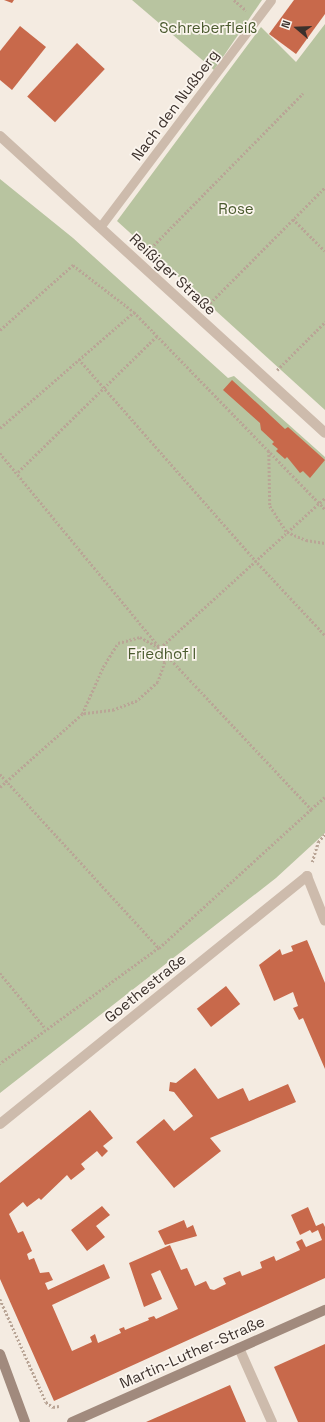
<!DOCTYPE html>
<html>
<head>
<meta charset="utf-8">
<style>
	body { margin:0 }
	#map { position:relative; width:325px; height:1422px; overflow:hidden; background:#f4ebe1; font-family:"Space Grotesk",sans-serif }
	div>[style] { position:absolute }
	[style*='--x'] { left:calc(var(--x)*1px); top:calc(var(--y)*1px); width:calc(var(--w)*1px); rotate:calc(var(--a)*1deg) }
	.green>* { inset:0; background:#b8c4a0 }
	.building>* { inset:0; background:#c8694b; transform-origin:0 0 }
	.path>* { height:2.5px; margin-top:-1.25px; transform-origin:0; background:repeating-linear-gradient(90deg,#b9a596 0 2px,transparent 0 4px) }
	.lane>* { height:9px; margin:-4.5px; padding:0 4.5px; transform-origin:4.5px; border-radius:4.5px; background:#cdbbac }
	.street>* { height:10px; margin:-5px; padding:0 5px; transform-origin:5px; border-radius:5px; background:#cdbbac }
	.secondary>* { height:10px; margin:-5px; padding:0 5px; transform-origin:5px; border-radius:5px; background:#a18a7d }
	span { translate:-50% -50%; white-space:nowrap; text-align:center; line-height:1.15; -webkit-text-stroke:3.5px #fbf5ee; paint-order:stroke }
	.park-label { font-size:15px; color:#4a5a2e }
	.street-label { font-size:15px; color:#3b302b }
	.north { position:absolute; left:277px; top:8px; width:40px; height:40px; -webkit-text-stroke:3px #fbf5ee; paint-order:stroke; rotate:289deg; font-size:11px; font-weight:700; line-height:16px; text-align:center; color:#3b302b }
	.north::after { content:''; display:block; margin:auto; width:14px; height:18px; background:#3b302b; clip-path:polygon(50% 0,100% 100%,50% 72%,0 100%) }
</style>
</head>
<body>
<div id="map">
	<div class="green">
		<i style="clip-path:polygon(132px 0,262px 0,214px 70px)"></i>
		<i style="clip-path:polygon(325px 24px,325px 410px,117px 221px,261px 27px,296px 62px)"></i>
		<i style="clip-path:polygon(0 179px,73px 238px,228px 378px,234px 376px,325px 457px,325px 833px,276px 878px,0 1093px)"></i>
	</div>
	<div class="building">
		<i style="clip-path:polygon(4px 0,14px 0,12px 3px)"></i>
		<i style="clip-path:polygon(294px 0,325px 0,325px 14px,296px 54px,269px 34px)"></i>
		<i style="clip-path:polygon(20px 26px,46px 47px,12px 90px,0 80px,0 51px)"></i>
		<i style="left:77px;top:43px;width:38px;height:73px;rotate:43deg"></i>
		<i style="clip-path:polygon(232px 380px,285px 429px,288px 427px,325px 460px,310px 478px,303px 471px,300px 473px,287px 457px,285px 459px,276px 451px,278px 449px,272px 444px,274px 442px,261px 430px,260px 423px,223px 390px)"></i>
		<i style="clip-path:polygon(307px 940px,325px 983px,325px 1069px,303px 1018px,299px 1020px,293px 1008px,298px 1006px,293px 992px,274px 1001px,259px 965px,280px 949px,282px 955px,293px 951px,291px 946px)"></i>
		<i style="left:226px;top:986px;width:23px;height:37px;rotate:52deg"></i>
		<i style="clip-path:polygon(195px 1068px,218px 1099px,243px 1088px,249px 1101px,288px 1084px,296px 1102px,210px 1138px,221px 1151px,174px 1188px,136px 1142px,164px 1119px,174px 1131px,193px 1116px,174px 1092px,169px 1091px,170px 1082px,176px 1083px)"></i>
		<i style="clip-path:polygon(90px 1110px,113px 1138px,103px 1146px,108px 1151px,102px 1157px,97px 1151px,81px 1164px,85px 1169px,71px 1180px,67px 1175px,41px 1200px,39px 1198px,27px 1207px,23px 1202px,9px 1214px,18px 1233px,23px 1231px,32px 1251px,27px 1254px,29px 1260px,34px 1258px,40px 1273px,49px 1272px,53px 1280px,45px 1283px,48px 1290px,104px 1264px,110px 1278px,52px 1305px,72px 1351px,92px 1342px,90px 1337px,95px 1334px,98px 1343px,121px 1333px,119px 1329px,124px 1327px,125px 1330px,149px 1320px,148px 1318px,154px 1316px,156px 1319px,178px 1309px,160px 1270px,151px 1274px,162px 1299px,144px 1307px,129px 1263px,170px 1245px,181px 1270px,187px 1268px,195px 1286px,206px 1281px,210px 1289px,214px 1290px,226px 1284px,223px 1278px,240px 1271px,242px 1276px,262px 1268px,260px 1262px,274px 1256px,276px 1261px,300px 1250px,296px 1242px,302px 1239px,306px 1247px,322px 1240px,318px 1230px,312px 1233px,310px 1230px,300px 1235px,291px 1215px,308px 1207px,316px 1226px,323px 1223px,325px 1227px,325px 1278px,54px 1401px,0 1279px,0 1183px)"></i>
		<i style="clip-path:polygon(102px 1206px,110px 1215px,96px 1226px,105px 1237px,87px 1251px,71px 1230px)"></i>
		<i style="clip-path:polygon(184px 1220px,187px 1228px,193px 1225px,197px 1236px,165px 1245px,158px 1231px)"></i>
		<i style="clip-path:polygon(325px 1344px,325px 1422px,298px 1422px,274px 1367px)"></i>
		<i style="clip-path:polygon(230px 1385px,246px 1422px,146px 1422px,196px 1400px)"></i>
	</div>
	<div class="path">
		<i style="--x:234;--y:0;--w:16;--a:40"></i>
		<i style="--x:293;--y:219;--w:45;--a:45"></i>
		<i style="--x:148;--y:251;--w:221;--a:-45.5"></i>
		<i style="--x:207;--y:306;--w:168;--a:-45.2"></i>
		<i style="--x:0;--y:330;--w:98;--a:-41.7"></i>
		<i style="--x:73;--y:265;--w:77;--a:37.6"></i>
		<i style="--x:134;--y:312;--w:274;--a:45.9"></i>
		<i style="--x:79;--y:359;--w:267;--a:48.8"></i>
		<i style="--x:255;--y:560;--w:103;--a:47"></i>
		<i style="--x:277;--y:370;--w:68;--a:-45"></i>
		<i style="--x:0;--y:428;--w:177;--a:-40.9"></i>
		<i style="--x:269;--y:451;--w:55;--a:89"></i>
		<i style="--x:270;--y:506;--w:31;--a:57"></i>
		<i style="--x:287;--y:532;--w:21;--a:23"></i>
		<i style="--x:306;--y:540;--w:19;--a:9"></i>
		<i style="--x:0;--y:453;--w:252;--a:50.6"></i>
		<i style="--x:160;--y:648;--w:221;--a:46.8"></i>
		<i style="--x:311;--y:809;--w:18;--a:-41"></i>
		<i style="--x:18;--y:472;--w:194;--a:-44.4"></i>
		<i style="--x:140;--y:637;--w:23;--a:29"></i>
		<i style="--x:160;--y:648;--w:15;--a:70"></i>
		<i style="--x:165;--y:662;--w:21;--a:109"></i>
		<i style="--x:158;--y:682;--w:28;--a:138"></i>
		<i style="--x:137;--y:701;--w:25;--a:159"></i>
		<i style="--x:114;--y:710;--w:32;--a:173"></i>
		<i style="--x:82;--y:714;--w:51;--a:-65.9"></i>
		<i style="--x:103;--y:667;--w:28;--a:-58"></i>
		<i style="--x:118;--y:643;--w:23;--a:-15"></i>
		<i style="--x:160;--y:648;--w:223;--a:-42.3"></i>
		<i style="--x:0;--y:774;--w:236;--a:47.6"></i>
		<i style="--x:159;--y:948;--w:197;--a:143.9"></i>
		<i style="--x:0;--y:787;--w:110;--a:-41.7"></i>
		<i style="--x:312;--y:862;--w:21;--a:-73"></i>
		<i style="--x:318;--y:842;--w:11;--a:-49"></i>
		<i style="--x:159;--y:948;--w:206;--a:-42.4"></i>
		<i style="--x:0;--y:973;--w:72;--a:50.6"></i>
		<i style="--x:0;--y:1299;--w:113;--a:65.9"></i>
		<i style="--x:46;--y:1402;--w:9;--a:36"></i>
		<i style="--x:53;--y:1407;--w:6;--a:-9"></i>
	</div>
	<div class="lane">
		<i style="--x:100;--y:227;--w:284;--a:-53"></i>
	</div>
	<div class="street">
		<i style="--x:0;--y:136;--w:440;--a:42.4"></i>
		<i style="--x:0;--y:1124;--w:395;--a:-38.9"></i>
		<i style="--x:307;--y:876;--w:48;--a:68.2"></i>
		<i style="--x:239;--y:1348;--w:81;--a:66"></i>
	</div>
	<div class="secondary">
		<i style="--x:0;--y:1354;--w:72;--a:69.8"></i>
		<i style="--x:72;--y:1422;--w:277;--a:-23.9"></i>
	</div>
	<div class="park-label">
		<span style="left:208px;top:28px">Schreberfleiß</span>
		<span style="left:236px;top:209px">Rose</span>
		<span style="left:162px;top:654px">Friedhof I</span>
	</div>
	<div class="street-label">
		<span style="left:175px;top:105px;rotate:-53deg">Nach den Nußberg</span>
		<span style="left:173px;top:274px;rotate:43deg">Reißiger Straße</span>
		<span style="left:145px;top:988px;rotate:-39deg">Goethestraße</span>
		<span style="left:192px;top:1352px;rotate:-24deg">Martin-Luther-Straße</span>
	</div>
	<div class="north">N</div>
</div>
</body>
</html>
